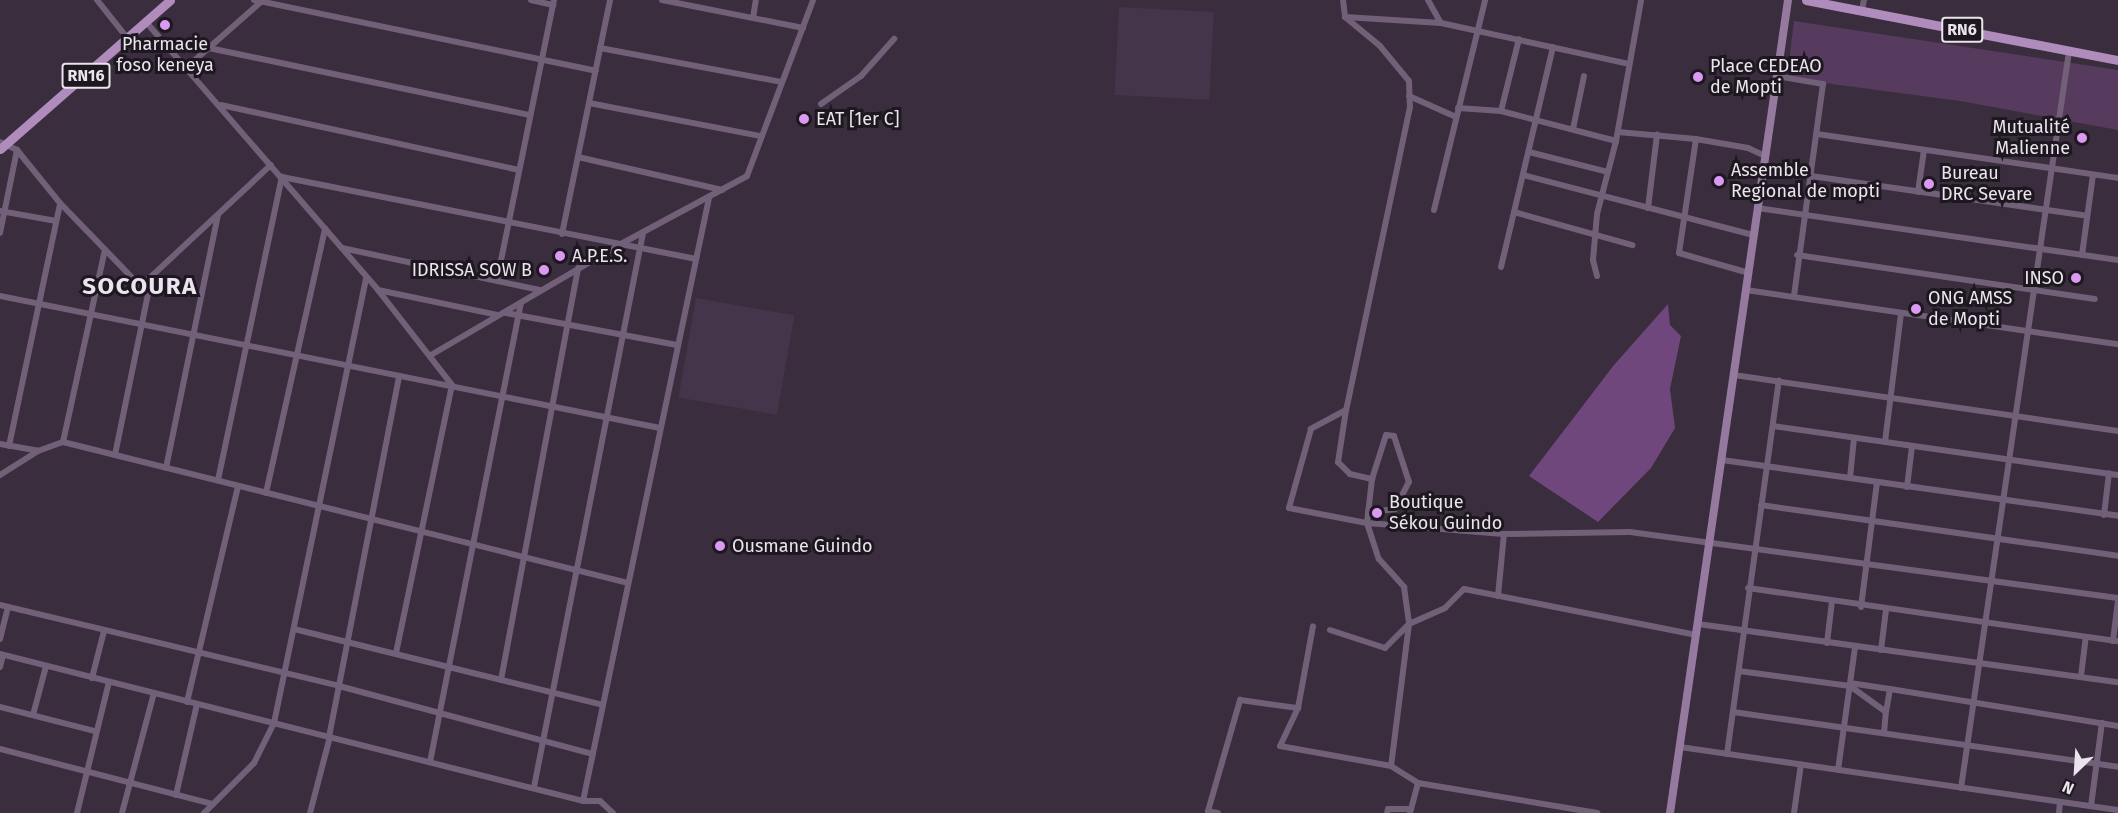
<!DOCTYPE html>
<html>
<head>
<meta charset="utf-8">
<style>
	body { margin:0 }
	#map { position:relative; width:2118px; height:813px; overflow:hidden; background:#392d3e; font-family:"Fira Sans",sans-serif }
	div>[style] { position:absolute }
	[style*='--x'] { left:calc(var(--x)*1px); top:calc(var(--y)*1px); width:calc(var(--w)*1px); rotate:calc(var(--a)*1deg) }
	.built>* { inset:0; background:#45354b; transform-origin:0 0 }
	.green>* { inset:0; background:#563b5f }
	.water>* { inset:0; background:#6f477d }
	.street>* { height:6px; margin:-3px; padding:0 3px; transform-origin:3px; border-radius:3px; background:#726078 }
	.secondary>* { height:8px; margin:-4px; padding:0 4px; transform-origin:4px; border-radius:4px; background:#95799f }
	.primary>* { height:9px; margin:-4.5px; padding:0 4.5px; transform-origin:4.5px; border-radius:4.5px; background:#b08cbd }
	.dots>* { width:16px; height:16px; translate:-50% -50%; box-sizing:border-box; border:3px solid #1d181f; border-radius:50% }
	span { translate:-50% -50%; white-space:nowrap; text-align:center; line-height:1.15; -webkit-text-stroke:6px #1d181f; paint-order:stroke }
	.shield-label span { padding:2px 4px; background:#1d181f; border:2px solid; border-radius:4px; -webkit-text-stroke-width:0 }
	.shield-label { font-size:16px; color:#ebe3ee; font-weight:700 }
	.poi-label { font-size:18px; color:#ebe3ee }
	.left { translate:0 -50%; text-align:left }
	.right { translate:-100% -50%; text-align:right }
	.district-label { font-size:24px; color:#ebe3ee; font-weight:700; letter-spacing:1.5px }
	.north { position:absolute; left:2046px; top:741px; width:60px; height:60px; -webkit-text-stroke:4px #1d181f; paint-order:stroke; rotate:205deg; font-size:16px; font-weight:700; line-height:24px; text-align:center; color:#ebe3ee }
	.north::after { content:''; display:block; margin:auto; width:21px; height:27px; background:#ebe3ee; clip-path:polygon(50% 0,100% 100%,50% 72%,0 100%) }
</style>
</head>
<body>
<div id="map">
	<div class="built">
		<i style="left:1119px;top:7px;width:95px;height:88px;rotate:3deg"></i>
		<i style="left:696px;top:298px;width:100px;height:101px;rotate:10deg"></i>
	</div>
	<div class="green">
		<i style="clip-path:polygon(1794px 21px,2118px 70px,2118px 130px,1960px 101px,1787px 78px)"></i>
	</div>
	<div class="water">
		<i style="clip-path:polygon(1668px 304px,1670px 325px,1681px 336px,1670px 389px,1675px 428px,1651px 468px,1598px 522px,1529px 476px,1614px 365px)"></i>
	</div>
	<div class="street">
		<i style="--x:97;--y:0;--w:50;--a:51.5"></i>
		<i style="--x:254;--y:0;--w:349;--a:11.7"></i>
		<i style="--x:531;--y:0;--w:23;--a:13"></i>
		<i style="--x:662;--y:0;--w:144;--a:11.2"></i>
		<i style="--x:1343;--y:0;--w:17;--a:83"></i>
		<i style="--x:1345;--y:17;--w:45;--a:39.6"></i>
		<i style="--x:1380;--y:46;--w:45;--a:50.4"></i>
		<i style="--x:1409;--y:81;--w:26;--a:88"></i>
		<i style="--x:1410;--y:107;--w:310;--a:101.9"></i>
		<i style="--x:1346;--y:410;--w:40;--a:152"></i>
		<i style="--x:1311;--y:429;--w:82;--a:105.6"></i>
		<i style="--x:1289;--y:508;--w:79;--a:10.9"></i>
		<i style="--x:1367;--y:523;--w:137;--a:4.6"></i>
		<i style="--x:1504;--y:534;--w:126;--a:-0.9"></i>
		<i style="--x:1630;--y:532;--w:492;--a:7.7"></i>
		<i style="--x:1428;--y:0;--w:26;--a:61"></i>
		<i style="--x:1441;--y:23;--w:192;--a:12.3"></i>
		<i style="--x:1862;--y:10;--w:10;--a:-79"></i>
		<i style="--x:1345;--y:17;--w:96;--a:3.6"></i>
		<i style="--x:753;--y:18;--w:18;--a:-81"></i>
		<i style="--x:146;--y:22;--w:354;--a:49.1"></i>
		<i style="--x:378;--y:290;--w:120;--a:52.1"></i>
		<i style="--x:452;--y:385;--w:274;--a:101.8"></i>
		<i style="--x:209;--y:48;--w:328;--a:11.8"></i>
		<i style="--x:600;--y:48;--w:184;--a:10.6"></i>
		<i style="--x:187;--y:67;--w:101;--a:-41.4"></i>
		<i style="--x:1777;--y:76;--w:47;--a:9.9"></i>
		<i style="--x:1823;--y:84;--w:215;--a:97.8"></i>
		<i style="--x:1409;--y:96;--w:51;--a:24.1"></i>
		<i style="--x:589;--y:103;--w:175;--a:10.9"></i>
		<i style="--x:821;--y:104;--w:49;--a:-35"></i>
		<i style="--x:861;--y:76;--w:50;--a:-48.3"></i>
		<i style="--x:221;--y:105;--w:305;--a:12.3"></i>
		<i style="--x:1458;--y:108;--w:43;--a:4"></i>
		<i style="--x:1501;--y:111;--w:119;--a:14.6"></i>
		<i style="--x:1501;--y:111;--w:74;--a:-76"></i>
		<i style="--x:1573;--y:129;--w:54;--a:-78.3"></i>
		<i style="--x:1618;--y:132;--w:78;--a:5.1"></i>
		<i style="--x:1696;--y:139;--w:53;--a:9.8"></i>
		<i style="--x:1748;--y:148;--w:19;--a:25"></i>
		<i style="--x:1817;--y:134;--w:304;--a:8.3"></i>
		<i style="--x:1696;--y:139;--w:115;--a:98.5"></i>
		<i style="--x:1679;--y:253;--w:73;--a:15.9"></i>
		<i style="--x:0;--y:142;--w:19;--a:25"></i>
		<i style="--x:17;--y:150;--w:68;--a:50.9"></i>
		<i style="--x:60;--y:203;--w:127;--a:46"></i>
		<i style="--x:148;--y:294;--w:164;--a:101.6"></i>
		<i style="--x:1529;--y:152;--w:81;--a:14.2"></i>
		<i style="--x:578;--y:157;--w:148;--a:12.9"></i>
		<i style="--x:1523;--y:175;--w:239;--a:14.6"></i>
		<i style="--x:1811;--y:176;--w:279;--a:8.2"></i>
		<i style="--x:1918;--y:192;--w:42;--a:-81.9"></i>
		<i style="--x:1648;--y:208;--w:74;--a:-83"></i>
		<i style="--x:1757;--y:208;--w:365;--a:8.2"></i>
		<i style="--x:1434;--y:210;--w:216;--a:-76.3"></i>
		<i style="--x:0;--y:211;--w:57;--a:10.1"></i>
		<i style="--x:1514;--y:212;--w:123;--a:15.6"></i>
		<i style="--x:0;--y:233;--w:85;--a:-78.4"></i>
		<i style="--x:562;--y:234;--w:239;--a:-78.4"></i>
		<i style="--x:342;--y:248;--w:202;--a:12"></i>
		<i style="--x:1797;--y:255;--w:301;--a:8.4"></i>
		<i style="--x:2082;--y:255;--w:81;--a:-82.2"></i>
		<i style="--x:1501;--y:267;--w:226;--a:-76.7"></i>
		<i style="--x:1597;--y:276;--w:16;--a:-104"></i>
		<i style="--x:1593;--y:260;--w:46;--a:-85"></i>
		<i style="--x:1597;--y:214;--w:75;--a:-75.4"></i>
		<i style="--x:1616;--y:141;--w:143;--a:-79.9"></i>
		<i style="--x:497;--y:280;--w:286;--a:-78.5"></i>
		<i style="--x:140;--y:287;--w:179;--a:-43"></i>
		<i style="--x:378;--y:290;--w:123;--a:11.8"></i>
		<i style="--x:1746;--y:290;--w:376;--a:8.3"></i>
		<i style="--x:0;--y:296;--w:673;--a:11.31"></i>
		<i style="--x:506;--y:313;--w:174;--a:10.6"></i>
		<i style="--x:431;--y:355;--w:218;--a:-30.3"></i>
		<i style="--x:619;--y:245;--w:145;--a:-28.3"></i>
		<i style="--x:747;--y:176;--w:188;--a:-69.4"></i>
		<i style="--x:1734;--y:375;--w:388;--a:8.3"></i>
		<i style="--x:1346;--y:410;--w:53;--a:98.7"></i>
		<i style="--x:1338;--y:462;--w:17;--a:45"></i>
		<i style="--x:1350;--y:474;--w:23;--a:13"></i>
		<i style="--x:1372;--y:479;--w:44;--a:96.5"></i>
		<i style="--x:1367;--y:523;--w:38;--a:72"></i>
		<i style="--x:1379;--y:559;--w:38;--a:48"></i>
		<i style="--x:1404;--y:587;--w:37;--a:82"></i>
		<i style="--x:1409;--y:624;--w:143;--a:97.2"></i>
		<i style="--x:1391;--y:766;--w:32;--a:32"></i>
		<i style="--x:1773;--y:426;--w:348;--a:8.1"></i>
		<i style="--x:63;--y:442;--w:197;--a:-77.7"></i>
		<i style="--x:1885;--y:442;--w:130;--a:-82.9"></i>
		<i style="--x:0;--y:444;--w:39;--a:10"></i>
		<i style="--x:9;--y:446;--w:248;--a:-78.1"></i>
		<i style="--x:1722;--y:460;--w:400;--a:8"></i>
		<i style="--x:166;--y:468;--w:258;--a:-78.4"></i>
		<i style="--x:0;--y:475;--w:45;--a:-32.3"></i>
		<i style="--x:38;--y:451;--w:27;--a:-20"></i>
		<i style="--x:63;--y:442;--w:582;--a:14.01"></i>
		<i style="--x:1850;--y:478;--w:40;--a:-84.3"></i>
		<i style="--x:218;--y:480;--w:310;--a:-78.1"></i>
		<i style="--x:282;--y:177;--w:421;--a:11.2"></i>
		<i style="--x:1907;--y:487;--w:41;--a:-83"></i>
		<i style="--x:266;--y:493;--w:271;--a:-77.4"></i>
		<i style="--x:1761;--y:505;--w:361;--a:8.1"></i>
		<i style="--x:1368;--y:512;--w:27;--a:-6"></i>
		<i style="--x:1395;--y:509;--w:30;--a:-63"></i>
		<i style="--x:1409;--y:482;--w:48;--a:-108.1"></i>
		<i style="--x:1394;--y:436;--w:8;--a:-173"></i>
		<i style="--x:1386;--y:435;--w:46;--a:107.7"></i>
		<i style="--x:2104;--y:515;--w:42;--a:-83.2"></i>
		<i style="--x:1748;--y:588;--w:374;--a:8.2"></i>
		<i style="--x:1498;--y:596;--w:62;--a:-84.5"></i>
		<i style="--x:0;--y:605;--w:349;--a:13.4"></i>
		<i style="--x:339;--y:686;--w:263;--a:15"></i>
		<i style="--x:1861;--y:607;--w:126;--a:-82.7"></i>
		<i style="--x:1698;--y:624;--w:424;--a:7.9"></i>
		<i style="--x:294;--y:629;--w:318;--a:13.8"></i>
		<i style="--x:1330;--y:630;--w:58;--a:18.1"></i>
		<i style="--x:1385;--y:648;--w:34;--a:-45"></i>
		<i style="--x:1409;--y:624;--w:39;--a:-24"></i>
		<i style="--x:1445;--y:608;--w:27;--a:-45"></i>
		<i style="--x:1464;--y:589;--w:237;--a:11.2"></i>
		<i style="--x:0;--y:639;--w:33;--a:-76"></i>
		<i style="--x:2113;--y:641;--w:41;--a:-83"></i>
		<i style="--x:1827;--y:643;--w:42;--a:-83.2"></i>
		<i style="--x:1881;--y:650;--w:40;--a:-82.9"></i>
		<i style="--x:0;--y:654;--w:601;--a:14.15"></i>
		<i style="--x:583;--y:801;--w:17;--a:0"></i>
		<i style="--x:600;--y:801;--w:18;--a:43"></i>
		<i style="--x:0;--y:667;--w:12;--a:-76"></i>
		<i style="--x:1739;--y:671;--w:112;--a:7.7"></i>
		<i style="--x:1850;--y:686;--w:44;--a:35.8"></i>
		<i style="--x:1886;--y:712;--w:23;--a:-80"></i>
		<i style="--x:1890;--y:689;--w:231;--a:9.2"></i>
		<i style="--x:2081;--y:676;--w:39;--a:-83"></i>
		<i style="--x:92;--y:678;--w:49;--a:-75.7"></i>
		<i style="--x:501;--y:680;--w:419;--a:-79.4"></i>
		<i style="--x:1850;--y:683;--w:40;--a:8.5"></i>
		<i style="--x:187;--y:702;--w:222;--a:-76.7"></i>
		<i style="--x:0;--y:707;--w:98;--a:14.2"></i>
		<i style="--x:1298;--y:708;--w:42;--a:115.3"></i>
		<i style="--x:1280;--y:746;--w:113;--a:10.2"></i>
		<i style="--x:1733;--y:712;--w:389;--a:8.1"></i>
		<i style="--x:33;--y:715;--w:51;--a:-75.1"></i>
		<i style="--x:1884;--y:733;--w:21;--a:-85"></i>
		<i style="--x:329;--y:737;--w:368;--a:-79"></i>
		<i style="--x:1680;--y:747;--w:443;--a:8.2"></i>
		<i style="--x:0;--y:749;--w:220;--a:14.5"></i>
		<i style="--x:1727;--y:754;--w:377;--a:-82.1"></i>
		<i style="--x:430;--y:762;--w:468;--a:-78.8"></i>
		<i style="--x:1838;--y:770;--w:124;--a:-82.1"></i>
		<i style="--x:534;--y:787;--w:565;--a:-78.87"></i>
		<i style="--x:1961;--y:788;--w:745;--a:-81.66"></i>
		<i style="--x:176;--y:795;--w:93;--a:-77"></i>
		<i style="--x:583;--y:801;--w:616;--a:-78.2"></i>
		<i style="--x:2091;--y:806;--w:84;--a:-82.5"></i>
		<i style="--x:77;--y:813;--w:135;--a:-76.3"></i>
		<i style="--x:122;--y:813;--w:124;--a:-75.1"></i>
		<i style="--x:204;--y:813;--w:71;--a:-45"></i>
		<i style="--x:254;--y:763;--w:45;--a:-63.4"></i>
		<i style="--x:274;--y:723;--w:454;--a:-78.3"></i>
		<i style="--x:310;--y:813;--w:79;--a:-75.3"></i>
		<i style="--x:1218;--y:813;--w:10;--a:-169"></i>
		<i style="--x:1208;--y:811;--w:116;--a:-73.9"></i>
		<i style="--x:1240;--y:700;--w:59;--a:7.9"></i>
		<i style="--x:1298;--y:708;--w:83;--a:-79.6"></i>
		<i style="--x:1387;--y:813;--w:4;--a:-76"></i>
		<i style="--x:1388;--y:809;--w:23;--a:0"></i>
		<i style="--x:1410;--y:813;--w:31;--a:-75"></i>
		<i style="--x:1418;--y:783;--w:182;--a:9.5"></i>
		<i style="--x:1794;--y:813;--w:49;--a:-81.9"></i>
		<i style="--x:2059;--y:813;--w:11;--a:-85"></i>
	</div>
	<div class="secondary">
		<i style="--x:1670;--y:813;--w:822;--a:-81.74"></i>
	</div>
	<div class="primary">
		<i style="--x:1806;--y:0;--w:318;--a:10.9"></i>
		<i style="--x:0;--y:149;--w:226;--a:-41.2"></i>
	</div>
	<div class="dots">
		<i style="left:165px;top:25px;background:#dc99f4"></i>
		<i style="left:1698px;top:77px;background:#dc99f4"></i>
		<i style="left:804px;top:119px;background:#dc99f4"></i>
		<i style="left:2082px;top:138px;background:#dc99f4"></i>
		<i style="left:1719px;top:181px;background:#dc99f4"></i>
		<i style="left:1929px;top:184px;background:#dc99f4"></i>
		<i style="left:560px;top:256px;background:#dc99f4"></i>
		<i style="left:544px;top:270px;background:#dc99f4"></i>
		<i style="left:2076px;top:278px;background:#dc99f4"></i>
		<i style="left:1916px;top:309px;background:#dc99f4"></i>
		<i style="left:1377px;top:513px;background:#dc99f4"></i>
		<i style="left:720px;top:546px;background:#dc99f4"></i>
	</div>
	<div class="shield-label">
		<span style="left:1962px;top:30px">RN6</span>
		<span style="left:86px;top:76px">RN16</span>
	</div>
	<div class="poi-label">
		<span style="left:165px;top:55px">Pharmacie<br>foso keneya</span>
		<span class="left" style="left:1710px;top:77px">Place CEDEAO<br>de Mopti</span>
		<span class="left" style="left:816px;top:119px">EAT [1er C]</span>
		<span class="right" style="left:2070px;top:138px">Mutualité<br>Malienne</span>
		<span class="left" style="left:1731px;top:181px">Assemble<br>Regional de mopti</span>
		<span class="left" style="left:1941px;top:184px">Bureau<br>DRC Sevare</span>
		<span class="left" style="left:572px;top:256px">A.P.E.S.</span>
		<span class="right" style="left:532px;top:270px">IDRISSA SOW B</span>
		<span class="right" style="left:2064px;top:278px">INSO</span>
		<span class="left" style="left:1928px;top:309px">ONG AMSS<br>de Mopti</span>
		<span class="left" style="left:1389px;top:513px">Boutique<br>Sékou Guindo</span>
		<span class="left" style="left:732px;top:546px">Ousmane Guindo</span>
	</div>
	<div class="district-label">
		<span style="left:140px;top:287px">SOCOURA</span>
	</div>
	<div class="north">N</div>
</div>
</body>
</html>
